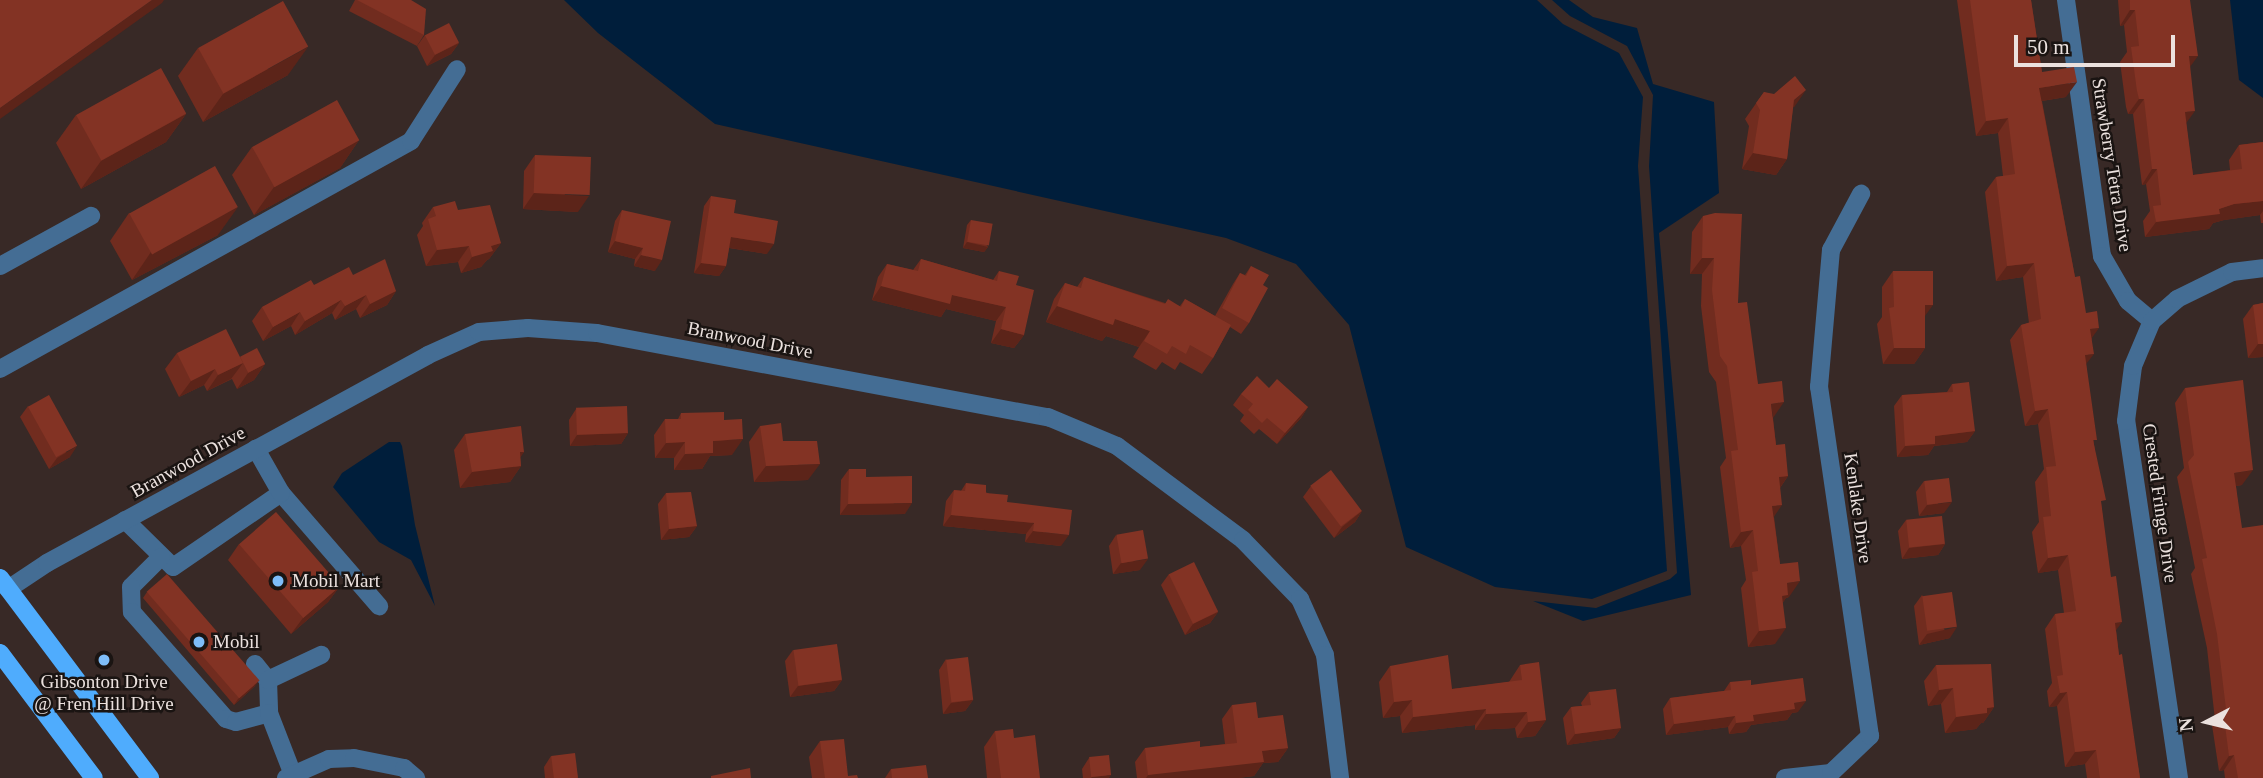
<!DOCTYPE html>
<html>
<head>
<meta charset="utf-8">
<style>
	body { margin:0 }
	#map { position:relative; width:2263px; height:778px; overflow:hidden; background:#382926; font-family:Georgia,serif }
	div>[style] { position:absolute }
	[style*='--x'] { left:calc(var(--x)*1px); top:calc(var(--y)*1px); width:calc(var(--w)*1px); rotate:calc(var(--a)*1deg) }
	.water>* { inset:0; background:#001e3b }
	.minor>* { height:18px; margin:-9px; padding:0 9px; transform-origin:9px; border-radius:9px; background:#446d94 }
	.major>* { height:18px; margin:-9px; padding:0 9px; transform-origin:9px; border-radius:9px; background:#4facfd }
	.wall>* { inset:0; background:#712c1f }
	.shaded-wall>* { inset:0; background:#5c2419 }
	.building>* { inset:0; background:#833324; transform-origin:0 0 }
	.dots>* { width:19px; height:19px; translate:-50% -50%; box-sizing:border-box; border:4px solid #1a1412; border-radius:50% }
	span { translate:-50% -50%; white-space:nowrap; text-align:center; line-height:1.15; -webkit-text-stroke:5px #1a1412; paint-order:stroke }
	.street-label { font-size:19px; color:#ebe1de }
	.poi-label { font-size:19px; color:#ebe1de }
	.left { translate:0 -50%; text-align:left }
	.north { position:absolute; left:2172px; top:687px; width:70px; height:70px; -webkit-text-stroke:5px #1a1412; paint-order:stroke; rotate:263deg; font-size:19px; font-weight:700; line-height:28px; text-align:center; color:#ebe1de }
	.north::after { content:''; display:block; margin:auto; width:24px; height:32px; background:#ebe1de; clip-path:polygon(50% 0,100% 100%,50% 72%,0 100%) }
	.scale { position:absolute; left:2014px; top:35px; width:161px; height:32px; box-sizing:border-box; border:4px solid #ebe1de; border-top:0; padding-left:9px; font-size:21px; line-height:24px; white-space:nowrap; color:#ebe1de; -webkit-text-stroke:5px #1a1412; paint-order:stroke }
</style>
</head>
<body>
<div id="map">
	<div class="water">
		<i style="clip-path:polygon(564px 0,1537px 0,1563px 24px,1619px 53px,1643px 97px,1638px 166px,1667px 571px,1592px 599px,1495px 587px,1406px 547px,1349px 325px,1296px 264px,1226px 238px,715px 124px,598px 33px)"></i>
		<i style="clip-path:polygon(1552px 0,1569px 0,1593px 17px,1637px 28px,1653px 84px,1714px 102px,1719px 193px,1659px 233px,1691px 595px,1583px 621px,1533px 601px,1596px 608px,1670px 579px,1677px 573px,1649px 166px,1653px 95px,1627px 46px,1570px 16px)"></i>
		<i style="clip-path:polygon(2230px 0,2263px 0,2263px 98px,2239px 80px)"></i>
		<i style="clip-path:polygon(389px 442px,400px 442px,402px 446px,415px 525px,435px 606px,411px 560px,379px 542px,333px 487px,342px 473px)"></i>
	</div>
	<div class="minor">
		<i style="--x:2066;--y:0;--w:259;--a:82"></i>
		<i style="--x:2102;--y:256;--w:52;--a:60"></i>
		<i style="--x:2128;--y:301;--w:31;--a:40"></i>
		<i style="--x:0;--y:266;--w:104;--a:-28.8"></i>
		<i style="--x:0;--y:369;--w:470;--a:-29"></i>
		<i style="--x:411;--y:141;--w:85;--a:-57.4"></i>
		<i style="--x:281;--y:493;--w:150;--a:49.1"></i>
		<i style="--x:125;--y:520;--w:67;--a:44.4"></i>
		<i style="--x:173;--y:567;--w:131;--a:-34.4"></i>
		<i style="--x:281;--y:493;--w:51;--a:-119.6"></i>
		<i style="--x:161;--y:557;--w:42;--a:135"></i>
		<i style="--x:131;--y:587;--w:25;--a:88"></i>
		<i style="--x:132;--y:612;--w:142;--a:48.7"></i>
		<i style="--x:226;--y:719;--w:10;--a:17"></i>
		<i style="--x:236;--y:722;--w:34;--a:-15"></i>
		<i style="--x:8;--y:589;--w:47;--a:-33.7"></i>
		<i style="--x:47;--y:563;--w:434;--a:-28.6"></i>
		<i style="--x:428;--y:355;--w:56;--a:-24.3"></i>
		<i style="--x:479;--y:332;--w:49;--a:-4.7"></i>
		<i style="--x:528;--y:328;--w:69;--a:4.1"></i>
		<i style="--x:597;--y:333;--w:459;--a:10.6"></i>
		<i style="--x:1048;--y:417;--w:75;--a:22.8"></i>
		<i style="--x:1117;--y:446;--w:157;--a:36.7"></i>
		<i style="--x:1243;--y:540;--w:82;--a:46"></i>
		<i style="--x:1300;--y:599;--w:61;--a:65.9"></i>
		<i style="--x:1325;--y:655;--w:124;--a:83"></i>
		<i style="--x:255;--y:664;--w:21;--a:51"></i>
		<i style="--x:268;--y:680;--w:33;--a:88"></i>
		<i style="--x:269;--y:713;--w:66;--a:68.8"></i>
		<i style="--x:268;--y:680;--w:59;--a:-25.3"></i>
		<i style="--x:286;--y:778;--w:47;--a:-23.8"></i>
		<i style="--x:329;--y:759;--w:25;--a:-2"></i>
		<i style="--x:354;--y:758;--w:51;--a:11.3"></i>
		<i style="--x:404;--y:768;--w:16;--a:40"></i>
		<i style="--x:1785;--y:778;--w:46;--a:-6.2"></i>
		<i style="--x:1831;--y:773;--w:54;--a:-43.5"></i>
		<i style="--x:1870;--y:736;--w:353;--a:-98.3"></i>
		<i style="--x:1819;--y:387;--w:138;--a:-85"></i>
		<i style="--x:1831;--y:250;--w:64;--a:-61.8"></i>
		<i style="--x:2179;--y:778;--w:361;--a:-98.4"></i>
		<i style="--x:2126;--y:421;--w:55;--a:-82.7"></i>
		<i style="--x:2133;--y:366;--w:49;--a:-67.1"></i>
		<i style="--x:2152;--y:321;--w:33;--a:-41"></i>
		<i style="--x:2177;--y:299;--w:61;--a:-26.1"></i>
		<i style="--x:2232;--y:272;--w:31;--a:-7"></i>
	</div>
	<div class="major">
		<i style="--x:0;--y:578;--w:250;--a:53.1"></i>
		<i style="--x:0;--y:653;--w:156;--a:53.1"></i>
	</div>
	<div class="wall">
		<i style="clip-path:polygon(355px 0,411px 0,424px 35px,417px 46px,349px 11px)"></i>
		<i style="clip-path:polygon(1957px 0,2031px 0,2042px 72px,2066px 97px,2042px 101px,2075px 277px,2092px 338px,2086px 364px,2094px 444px,2119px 655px,2140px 778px,2087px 778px,2085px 764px,2065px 767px,2057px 706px,2049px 707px,2047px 691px,2052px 683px,2045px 629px,2055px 614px,2064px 613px,2058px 570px,2038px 573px,2032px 532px,2039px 522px,2035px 482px,2044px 469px,2038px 424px,2025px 426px,2010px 340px,2021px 325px,2029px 323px,2023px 277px,1996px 281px,1985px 192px,1996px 177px,2003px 176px,1998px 133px,1976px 136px)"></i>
		<i style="clip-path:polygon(2118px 0,2190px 0,2190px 66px,2186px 123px,2193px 175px,2230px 170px,2229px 160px,2239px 145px,2263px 142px,2263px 223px,2261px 223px,2260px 215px,2224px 220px,2213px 223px,2209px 229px,2145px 237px,2143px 221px,2150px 211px,2146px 184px,2142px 185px,2133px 114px,2128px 114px,2126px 107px,2120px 62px,2127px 52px,2124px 25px,2120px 26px)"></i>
		<i style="clip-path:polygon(425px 35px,459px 43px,451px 54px,427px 66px,417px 46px)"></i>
		<i style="clip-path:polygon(198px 48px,288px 75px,203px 122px,178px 76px)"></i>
		<i style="clip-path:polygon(1764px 92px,1795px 106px,1793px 107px,1787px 159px,1776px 175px,1742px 169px,1749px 126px,1745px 119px)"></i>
		<i style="clip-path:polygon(186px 114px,166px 142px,81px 189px,56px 143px,76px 115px)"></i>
		<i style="clip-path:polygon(359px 140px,340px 168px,254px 215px,232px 175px,252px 147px)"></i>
		<i style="clip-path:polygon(535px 155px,578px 212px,523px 209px,524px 171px)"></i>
		<i style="clip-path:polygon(711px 196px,734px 213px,767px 254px,729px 248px,726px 266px,719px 276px,694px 273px,704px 206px)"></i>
		<i style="clip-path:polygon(433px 207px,458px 210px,501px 243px,489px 259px,487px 260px,481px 267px,461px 273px,458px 262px,426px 266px,417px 235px,423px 226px,422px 223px)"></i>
		<i style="clip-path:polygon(622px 210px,655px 271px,634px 266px,635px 259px,608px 252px,615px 221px)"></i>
		<i style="clip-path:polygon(129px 213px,218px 235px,132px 280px,110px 241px)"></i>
		<i style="clip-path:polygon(1703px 216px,1738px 303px,1758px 384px,1773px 418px,1776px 445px,1788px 476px,1780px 488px,1774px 517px,1780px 564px,1789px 597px,1786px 598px,1783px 602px,1775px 644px,1748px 647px,1741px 588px,1746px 580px,1741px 546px,1730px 548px,1720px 467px,1726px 458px,1716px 382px,1709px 372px,1701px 306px,1702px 274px,1690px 274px,1692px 232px)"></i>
		<i style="clip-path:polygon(971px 220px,988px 247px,984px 252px,963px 248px,967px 225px)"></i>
		<i style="clip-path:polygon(921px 259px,993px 280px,999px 271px,1016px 285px,1024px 335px,1014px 348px,991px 343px,996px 321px,946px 309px,941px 317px,872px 300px,878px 277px,887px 264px,913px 270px)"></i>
		<i style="clip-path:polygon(1251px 266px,1263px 285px,1249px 323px,1241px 334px,1230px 327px,1213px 358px,1202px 374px,1180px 362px,1175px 370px,1162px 362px,1156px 370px,1133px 357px,1139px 347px,1106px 336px,1102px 341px,1046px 322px,1054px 299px,1065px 283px,1077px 287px,1084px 277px,1165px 303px,1180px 306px,1185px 299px,1215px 316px,1233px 284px,1240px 273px,1245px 275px)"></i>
		<i style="clip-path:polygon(1893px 271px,1925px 316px,1925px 348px,1914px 364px,1883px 364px,1877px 324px,1882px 317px,1882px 287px)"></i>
		<i style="clip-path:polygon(353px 275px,396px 291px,387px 305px,360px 318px,356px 309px,335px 320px,332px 313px,295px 335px,291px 326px,263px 341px,252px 321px,262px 307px,314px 285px)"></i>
		<i style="clip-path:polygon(2263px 303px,2263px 357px,2248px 358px,2243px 319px,2253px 305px)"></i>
		<i style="clip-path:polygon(177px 353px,240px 357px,265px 364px,254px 380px,237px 389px,232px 379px,207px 391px,204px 385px,179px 397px,165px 369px)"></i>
		<i style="clip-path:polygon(1952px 384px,1975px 431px,1967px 442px,1934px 446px,1928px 455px,1897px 457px,1894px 406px,1902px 395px,1947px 392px)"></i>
		<i style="clip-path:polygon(1269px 388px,1308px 407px,1301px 418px,1277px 444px,1259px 429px,1254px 434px,1240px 421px,1244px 415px,1233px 405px,1241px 394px)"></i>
		<i style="clip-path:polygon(2185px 388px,2242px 485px,2236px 486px,2263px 778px,2225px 778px,2224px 770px,2219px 771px,2212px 725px,2215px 720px,2207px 648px,2191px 574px,2195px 568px,2177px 477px,2184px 468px,2175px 403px)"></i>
		<i style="clip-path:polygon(28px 406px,70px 457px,49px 469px,20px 417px)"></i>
		<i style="clip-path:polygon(576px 409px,628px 433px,621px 444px,570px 446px,569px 420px)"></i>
		<i style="clip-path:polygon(681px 413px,724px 420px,732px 455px,710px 456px,702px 469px,674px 470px,674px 458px,655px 458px,654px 435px,665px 419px,678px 419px)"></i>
		<i style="clip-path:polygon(760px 426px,783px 441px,808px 480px,754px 482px,749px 442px)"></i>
		<i style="clip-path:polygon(465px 434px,524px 452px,520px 457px,521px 466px,510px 482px,460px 488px,454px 450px)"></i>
		<i style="clip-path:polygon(849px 469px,866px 477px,905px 514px,840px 515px,841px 480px)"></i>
		<i style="clip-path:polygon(1924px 481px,1944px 513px,1919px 516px,1916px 492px)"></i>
		<i style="clip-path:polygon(966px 483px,1007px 502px,1061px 546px,1025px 542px,1026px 534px,943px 526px,946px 501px,954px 490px,961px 491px)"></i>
		<i style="clip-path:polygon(1311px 486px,1362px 511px,1355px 522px,1334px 538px,1303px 497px)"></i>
		<i style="clip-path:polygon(666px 493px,697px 526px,689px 537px,661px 540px,658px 504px)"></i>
		<i style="clip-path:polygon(1906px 520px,1945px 544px,1938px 555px,1902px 559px,1898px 531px)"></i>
		<i style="clip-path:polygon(1116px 535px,1140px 570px,1113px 574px,1109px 546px)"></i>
		<i style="clip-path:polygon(239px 544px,340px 586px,328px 602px,291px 634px,228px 560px)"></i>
		<i style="clip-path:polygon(1169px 574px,1218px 612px,1210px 623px,1185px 635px,1161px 585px)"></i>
		<i style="clip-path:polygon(147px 592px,255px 686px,234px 705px,143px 598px)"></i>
		<i style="clip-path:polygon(1922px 595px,1950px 638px,1919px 645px,1914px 606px)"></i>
		<i style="clip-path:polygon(793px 650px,842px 680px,834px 691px,790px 697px,785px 661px)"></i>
		<i style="clip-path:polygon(946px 659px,973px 700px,965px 711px,943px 714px,939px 670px)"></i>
		<i style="clip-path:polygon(1520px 665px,1546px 720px,1535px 736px,1517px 738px,1515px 728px,1475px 730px,1475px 725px,1402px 733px,1400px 716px,1383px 718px,1379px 682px,1390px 666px,1452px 689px,1509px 682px)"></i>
		<i style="clip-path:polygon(1936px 665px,1994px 707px,1983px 723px,1981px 723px,1976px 729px,1945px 733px,1941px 704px,1928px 706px,1924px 681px)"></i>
		<i style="clip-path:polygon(1730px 682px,1751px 685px,1798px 712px,1792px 713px,1787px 720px,1751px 725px,1746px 732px,1729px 734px,1728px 727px,1666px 735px,1663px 709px,1670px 698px,1724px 691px)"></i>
		<i style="clip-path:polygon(1589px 692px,1621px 728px,1614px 738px,1567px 745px,1563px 718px,1571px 707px,1582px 706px,1581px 703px)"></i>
		<i style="clip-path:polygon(1232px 705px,1258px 718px,1288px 748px,1278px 762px,1263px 763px,1254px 776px,1238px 778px,1137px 778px,1135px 762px,1145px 748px,1200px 747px,1225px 744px,1222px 719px)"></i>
		<i style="clip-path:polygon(995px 731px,1014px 738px,1040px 778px,987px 778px,984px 747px)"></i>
		<i style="clip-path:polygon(820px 741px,848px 776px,858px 778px,812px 778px,809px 757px)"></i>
		<i style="clip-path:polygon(551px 756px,578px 778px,545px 778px,544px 767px)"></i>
		<i style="clip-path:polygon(1089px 758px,1109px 778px,1083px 778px,1082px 769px)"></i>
		<i style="clip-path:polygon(891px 769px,928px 778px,885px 778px)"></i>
	</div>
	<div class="shaded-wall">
		<i style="clip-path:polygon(152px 0,164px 0,162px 3px,0 119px,0 108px)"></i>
		<i style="clip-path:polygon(2130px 10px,2135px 10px,2124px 25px,2120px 26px)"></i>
		<i style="clip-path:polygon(459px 43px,451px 54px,427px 66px,435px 55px)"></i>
		<i style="clip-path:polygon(308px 47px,288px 75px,203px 122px,223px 94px)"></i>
		<i style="clip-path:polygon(2189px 56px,2198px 56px,2187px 71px)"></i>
		<i style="clip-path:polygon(2077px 82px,2066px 97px,2029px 103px,2039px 88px)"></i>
		<i style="clip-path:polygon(1806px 90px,1795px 106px,1782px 116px,1794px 100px)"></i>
		<i style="clip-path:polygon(2139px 99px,2144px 99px,2133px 114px,2128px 114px)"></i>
		<i style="clip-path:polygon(2195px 111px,2184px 126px,2185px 112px)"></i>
		<i style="clip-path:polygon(186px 114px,166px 142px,81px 189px,101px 161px)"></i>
		<i style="clip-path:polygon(2008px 118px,1998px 133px,1976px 136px,1986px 121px)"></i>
		<i style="clip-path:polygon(359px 140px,340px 168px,254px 215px,274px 187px)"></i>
		<i style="clip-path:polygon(1753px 153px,1787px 159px,1776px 175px,1742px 169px)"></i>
		<i style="clip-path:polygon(2152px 169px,2157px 169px,2146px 184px,2142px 185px)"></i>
		<i style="clip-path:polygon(534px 193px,589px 196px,578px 212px,523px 209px)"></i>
		<i style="clip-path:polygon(2263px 201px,2263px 211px,2260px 215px,2224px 220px,2213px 223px,2209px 229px,2145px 237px,2156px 222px,2219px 209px,2234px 204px)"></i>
		<i style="clip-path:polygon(238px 207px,218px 235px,132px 280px,151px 252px)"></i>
		<i style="clip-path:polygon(731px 237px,774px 244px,767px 254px,724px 247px)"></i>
		<i style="clip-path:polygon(615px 241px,643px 248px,635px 259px,608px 252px)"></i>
		<i style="clip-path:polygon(967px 242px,988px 247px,984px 252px,963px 248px)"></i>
		<i style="clip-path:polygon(501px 243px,489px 259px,487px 260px,481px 267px,461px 273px,472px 257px,491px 246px)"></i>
		<i style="clip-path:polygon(469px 246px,458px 262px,426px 266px,437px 250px)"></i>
		<i style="clip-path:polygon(641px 255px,662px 260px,655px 271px,634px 266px)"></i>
		<i style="clip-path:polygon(1702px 258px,1714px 258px,1702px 274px,1690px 274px)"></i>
		<i style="clip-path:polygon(701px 263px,726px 266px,719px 276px,694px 273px)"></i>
		<i style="clip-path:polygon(2034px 263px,2023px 277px,1996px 281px,2007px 266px)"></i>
		<i style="clip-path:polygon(881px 286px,952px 295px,1006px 307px,996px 321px,946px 309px,941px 317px,872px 300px)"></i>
		<i style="clip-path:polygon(396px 291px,387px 305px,360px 318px,370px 304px)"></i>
		<i style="clip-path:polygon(366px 295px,356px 309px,335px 320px,345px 306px)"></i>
		<i style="clip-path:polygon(341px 300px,332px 313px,295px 335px,305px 321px)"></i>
		<i style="clip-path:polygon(1925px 305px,1933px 305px,1922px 320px)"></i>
		<i style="clip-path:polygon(1057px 306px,1115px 319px,1150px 331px,1139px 347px,1106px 336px,1102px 341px,1046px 322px)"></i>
		<i style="clip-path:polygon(300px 312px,291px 326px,263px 341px,273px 327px)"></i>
		<i style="clip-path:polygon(2099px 328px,2089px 342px,2090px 329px)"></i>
		<i style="clip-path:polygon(1001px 329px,1024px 335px,1014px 348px,991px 343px)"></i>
		<i style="clip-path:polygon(2258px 344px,2263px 344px,2263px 357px,2248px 358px)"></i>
		<i style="clip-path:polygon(1894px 348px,1925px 348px,1914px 364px,1883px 364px)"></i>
		<i style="clip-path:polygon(2094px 354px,2083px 368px,2085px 355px)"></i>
		<i style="clip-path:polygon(243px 363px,231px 379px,207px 391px,218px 375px)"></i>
		<i style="clip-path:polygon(265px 364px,254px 380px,237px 389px,248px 373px)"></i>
		<i style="clip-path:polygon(215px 369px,204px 385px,179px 397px,191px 381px)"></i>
		<i style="clip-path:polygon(1784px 402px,1773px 418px,1771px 404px)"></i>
		<i style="clip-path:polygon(1308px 407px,1301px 418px,1277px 444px,1285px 433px)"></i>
		<i style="clip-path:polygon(2048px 409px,2038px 424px,2025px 426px,2035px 411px)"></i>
		<i style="clip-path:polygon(1975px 431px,1967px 442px,1934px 446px,1928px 455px,1897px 457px,1905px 446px,1935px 436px)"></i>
		<i style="clip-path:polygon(628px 433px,621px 444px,570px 446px,577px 435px)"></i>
		<i style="clip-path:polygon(743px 439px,732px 455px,710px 456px,702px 469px,674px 470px,685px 454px,713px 441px)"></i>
		<i style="clip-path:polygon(685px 442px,674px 458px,655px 458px,666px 443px)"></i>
		<i style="clip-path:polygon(77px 446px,70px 457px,49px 469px,57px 458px)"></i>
		<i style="clip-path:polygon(520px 452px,524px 452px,514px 467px,521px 466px,510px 482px,460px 488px,472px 472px)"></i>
		<i style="clip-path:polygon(820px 464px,808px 480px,754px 482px,766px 466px)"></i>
		<i style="clip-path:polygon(2253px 470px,2242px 485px,2224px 488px,2234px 473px)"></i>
		<i style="clip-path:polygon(1788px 476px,1777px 492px,1779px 477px)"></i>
		<i style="clip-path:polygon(1952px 502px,1944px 513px,1919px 516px,1927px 505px)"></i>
		<i style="clip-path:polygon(912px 503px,905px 514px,840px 515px,848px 504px)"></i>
		<i style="clip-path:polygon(1782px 505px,1771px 521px,1772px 506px)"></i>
		<i style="clip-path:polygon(1362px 511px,1355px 522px,1334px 538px,1342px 527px)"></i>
		<i style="clip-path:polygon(951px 515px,1034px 523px,1026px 534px,943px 526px)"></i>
		<i style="clip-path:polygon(697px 526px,689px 537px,661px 540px,669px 529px)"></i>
		<i style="clip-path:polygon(1753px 530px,1741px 546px,1730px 548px,1741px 532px)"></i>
		<i style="clip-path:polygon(1033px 531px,1069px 535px,1061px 546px,1025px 542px)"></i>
		<i style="clip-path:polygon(1945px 544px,1938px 555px,1902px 559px,1909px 548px)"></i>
		<i style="clip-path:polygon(2068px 555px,2058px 570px,2038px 573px,2048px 558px)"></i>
		<i style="clip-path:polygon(1148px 559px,1140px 570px,1113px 574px,1121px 563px)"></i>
		<i style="clip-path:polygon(1800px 581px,1789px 597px,1786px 598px,1777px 611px,1787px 583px)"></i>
		<i style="clip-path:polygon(340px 586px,328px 602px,291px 634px,303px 618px)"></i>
		<i style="clip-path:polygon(1218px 612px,1210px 623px,1185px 635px,1193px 624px)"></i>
		<i style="clip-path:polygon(2122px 622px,2112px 636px,2115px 623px)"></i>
		<i style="clip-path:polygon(1957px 627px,1950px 638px,1919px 645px,1927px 634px)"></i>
		<i style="clip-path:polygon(1786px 628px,1775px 644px,1748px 647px,1759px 631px)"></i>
		<i style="clip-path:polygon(842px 680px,834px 691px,790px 697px,798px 686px)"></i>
		<i style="clip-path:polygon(259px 681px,255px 686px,234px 705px,238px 699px)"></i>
		<i style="clip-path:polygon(1953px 688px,1941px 704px,1928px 706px,1939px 690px)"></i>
		<i style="clip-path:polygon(2067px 692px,2057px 706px,2049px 707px,2060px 693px)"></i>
		<i style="clip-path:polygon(973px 700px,965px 711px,943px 714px,951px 703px)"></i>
		<i style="clip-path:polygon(1412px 700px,1400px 716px,1383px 718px,1394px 702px)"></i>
		<i style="clip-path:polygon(1806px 701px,1798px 712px,1792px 713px,1787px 720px,1751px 725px,1746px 732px,1729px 734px,1736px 723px,1753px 715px,1794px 703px)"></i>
		<i style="clip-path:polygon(1994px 707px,1983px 723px,1981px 723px,1976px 729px,1945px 733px,1956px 717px,1987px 708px)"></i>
		<i style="clip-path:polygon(1486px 709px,1475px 725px,1402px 733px,1413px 717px)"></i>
		<i style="clip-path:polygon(1527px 712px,1515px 728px,1475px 730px,1486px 714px)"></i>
		<i style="clip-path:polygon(1735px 716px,1728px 727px,1666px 735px,1674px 724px)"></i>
		<i style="clip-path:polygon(1546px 720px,1535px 736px,1517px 738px,1528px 722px)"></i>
		<i style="clip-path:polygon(1621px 728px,1614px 738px,1567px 745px,1575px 734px)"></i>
		<i style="clip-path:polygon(1288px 748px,1278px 762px,1263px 763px,1254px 776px,1238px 778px,1146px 778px,1148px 775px,1262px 751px)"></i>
		<i style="clip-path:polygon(2096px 750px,2085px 764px,2065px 767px,2075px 752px)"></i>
		<i style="clip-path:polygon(2234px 755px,2224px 770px,2219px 771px,2229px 756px)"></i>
		<i style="clip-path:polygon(1111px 775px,1109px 778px,1091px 778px,1092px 777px)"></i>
	</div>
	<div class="building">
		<i style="clip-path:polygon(0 0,152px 0,0 108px)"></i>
		<i style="clip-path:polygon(357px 0,411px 0,426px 9px,424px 35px)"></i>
		<i style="clip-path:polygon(1970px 0,2031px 0,2042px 72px,2074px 67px,2077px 82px,2039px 88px,2075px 277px,2080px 276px,2086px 313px,2097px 311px,2099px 328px,2090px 329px,2094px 354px,2085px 355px,2097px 440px,2093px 440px,2106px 500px,2101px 501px,2111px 577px,2116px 576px,2122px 622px,2115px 623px,2119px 655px,2122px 654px,2140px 778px,2100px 778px,2096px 750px,2075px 752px,2067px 692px,2060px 693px,2057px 676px,2063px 675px,2055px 614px,2076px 611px,2068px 555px,2048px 558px,2043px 517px,2051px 516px,2046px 467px,2056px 466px,2048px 409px,2035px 411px,2021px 325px,2041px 319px,2034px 263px,2007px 266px,1996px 177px,2015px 174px,2008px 118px,1986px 121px)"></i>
		<i style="clip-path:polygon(2130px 0,2190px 0,2198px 56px,2189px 56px,2195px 111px,2185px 112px,2193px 175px,2242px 169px,2239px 145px,2263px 142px,2263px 201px,2234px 204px,2219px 209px,2220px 214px,2156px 222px,2153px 206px,2161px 205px,2157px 169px,2152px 169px,2144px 99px,2139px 99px,2137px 91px,2131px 47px,2139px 46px,2135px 10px,2130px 10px)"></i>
		<i style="left:283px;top:1px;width:52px;height:97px;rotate:61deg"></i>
		<i style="left:449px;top:23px;width:22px;height:27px;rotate:63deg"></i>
		<i style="left:161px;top:68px;width:52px;height:97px;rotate:61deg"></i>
		<i style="clip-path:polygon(1795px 76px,1806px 90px,1794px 100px,1787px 159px,1753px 153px,1760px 110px,1756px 103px,1764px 92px,1774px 94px)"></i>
		<i style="left:337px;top:100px;width:46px;height:97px;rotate:61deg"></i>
		<i style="left:535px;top:155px;width:56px;height:38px;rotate:2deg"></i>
		<i style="left:215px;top:166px;width:47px;height:98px;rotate:61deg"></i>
		<i style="clip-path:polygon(711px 196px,736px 200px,734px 213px,778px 221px,774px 244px,731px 237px,726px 266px,701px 263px)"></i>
		<i style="clip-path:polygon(455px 201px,458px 210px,490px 205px,501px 243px,491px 246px,493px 251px,472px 257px,469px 246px,437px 250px,428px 219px,436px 216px,433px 207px)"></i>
		<i style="clip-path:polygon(622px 210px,671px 221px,662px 260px,641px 255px,643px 248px,615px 241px)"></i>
		<i style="clip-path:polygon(1715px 213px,1742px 214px,1738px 303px,1747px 302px,1758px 384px,1782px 381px,1784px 402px,1771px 404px,1776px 445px,1785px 444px,1788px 476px,1779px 477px,1782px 505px,1772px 506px,1780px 564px,1798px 562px,1800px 581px,1787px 583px,1788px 595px,1782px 596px,1786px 628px,1759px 631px,1752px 572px,1758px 571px,1753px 530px,1741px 532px,1731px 451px,1738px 450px,1727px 366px,1720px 356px,1712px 290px,1714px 258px,1702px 258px,1703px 216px)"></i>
		<i style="left:971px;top:220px;width:22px;height:22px;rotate:10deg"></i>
		<i style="clip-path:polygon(385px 259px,396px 291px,370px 304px,366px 295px,345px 306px,341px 300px,305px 321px,300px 312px,273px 327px,262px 307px,311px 280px,314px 285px,349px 267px,353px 275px)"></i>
		<i style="clip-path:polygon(921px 259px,997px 281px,999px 271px,1019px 276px,1016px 285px,1034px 290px,1024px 335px,1001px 329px,1006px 307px,952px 295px,950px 304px,881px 286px,887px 264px,918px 271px)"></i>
		<i style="clip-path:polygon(1251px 266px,1269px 275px,1263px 285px,1268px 288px,1249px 323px,1222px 308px,1240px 273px,1246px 276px)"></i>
		<i style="clip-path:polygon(1893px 271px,1933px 271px,1933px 305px,1925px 305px,1925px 348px,1894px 348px,1889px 308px,1894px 307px)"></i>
		<i style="clip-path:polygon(1084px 277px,1165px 304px,1168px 299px,1181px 307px,1185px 299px,1231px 325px,1213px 358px,1190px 345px,1186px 354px,1172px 346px,1167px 354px,1144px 341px,1150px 331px,1115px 319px,1113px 325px,1057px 306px,1065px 283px,1081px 288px)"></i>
		<i style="clip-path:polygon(2263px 303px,2263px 344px,2258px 344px,2253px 305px)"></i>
		<i style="clip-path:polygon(226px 329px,243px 363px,218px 375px,215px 369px,191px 381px,177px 353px)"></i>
		<i style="left:257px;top:348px;width:18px;height:19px;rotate:63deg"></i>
		<i style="clip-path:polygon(1257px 376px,1269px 388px,1277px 379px,1308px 407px,1285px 433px,1267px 418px,1262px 423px,1248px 410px,1253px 404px,1241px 394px)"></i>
		<i style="clip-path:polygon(2243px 380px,2253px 470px,2234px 473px,2242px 528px,2263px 525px,2263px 778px,2238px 778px,2234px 755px,2229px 756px,2223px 710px,2226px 709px,2217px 634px,2202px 559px,2207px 558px,2188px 462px,2194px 455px,2185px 388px)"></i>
		<i style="clip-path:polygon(1969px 382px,1975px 431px,1935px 436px,1935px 444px,1905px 446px,1902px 395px,1953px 392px,1952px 384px)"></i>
		<i style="left:49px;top:395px;width:58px;height:24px;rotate:61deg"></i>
		<i style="left:627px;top:406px;width:27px;height:51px;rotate:88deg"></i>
		<i style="clip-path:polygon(724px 412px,724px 420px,742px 419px,743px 439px,713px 441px,713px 453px,685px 454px,685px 442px,666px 443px,665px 419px,681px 419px,681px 413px)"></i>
		<i style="clip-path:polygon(781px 423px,783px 441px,817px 441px,820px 464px,766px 466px,760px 426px)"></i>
		<i style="clip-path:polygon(521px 426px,524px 452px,520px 452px,521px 466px,472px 472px,465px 434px)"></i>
		<i style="clip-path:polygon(849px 469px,866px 469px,866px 477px,912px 476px,912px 503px,848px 504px)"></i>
		<i style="left:1331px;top:470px;width:51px;height:26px;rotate:53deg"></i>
		<i style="left:1949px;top:478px;width:24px;height:25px;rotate:83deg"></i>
		<i style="clip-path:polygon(966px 483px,986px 485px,986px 493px,1008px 495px,1007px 502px,1072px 510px,1069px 535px,1033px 531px,1034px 523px,951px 515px,954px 490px,965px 491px)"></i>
		<i style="clip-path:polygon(691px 492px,697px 526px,669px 529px,666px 493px)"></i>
		<i style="left:276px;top:512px;width:98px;height:49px;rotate:49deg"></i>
		<i style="left:1942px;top:516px;width:28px;height:36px;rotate:84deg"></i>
		<i style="left:1143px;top:530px;width:29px;height:27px;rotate:80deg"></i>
		<i style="left:1194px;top:562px;width:55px;height:28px;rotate:64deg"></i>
		<i style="left:167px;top:574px;width:141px;height:27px;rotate:49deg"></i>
		<i style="left:1952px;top:592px;width:35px;height:30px;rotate:82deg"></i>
		<i style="left:837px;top:644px;width:36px;height:44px;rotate:82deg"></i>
		<i style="clip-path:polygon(1448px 655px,1452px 689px,1522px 680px,1520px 665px,1539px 662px,1546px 720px,1528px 722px,1527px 712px,1486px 714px,1486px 709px,1413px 717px,1412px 700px,1394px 702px,1390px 666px)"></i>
		<i style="left:968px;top:657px;width:43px;height:22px;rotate:83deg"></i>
		<i style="clip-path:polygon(1991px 664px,1994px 707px,1987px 708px,1987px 713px,1956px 717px,1953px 688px,1939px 690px,1936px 665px)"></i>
		<i style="clip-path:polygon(1803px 678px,1806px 701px,1794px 703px,1795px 709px,1753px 715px,1754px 721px,1736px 723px,1735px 716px,1674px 724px,1670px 698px,1731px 690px,1730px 682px,1751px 680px,1751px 685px)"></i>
		<i style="clip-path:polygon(1616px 689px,1621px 728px,1575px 734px,1571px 707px,1591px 705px,1589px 692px)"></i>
		<i style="clip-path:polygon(1256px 702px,1258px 718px,1283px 715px,1288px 748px,1262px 751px,1264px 762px,1148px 775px,1145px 748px,1200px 741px,1200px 747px,1237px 743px,1232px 705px)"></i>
		<i style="clip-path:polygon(1013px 729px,1014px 738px,1035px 735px,1040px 778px,1001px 778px,995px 731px)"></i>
		<i style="clip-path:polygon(844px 739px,848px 776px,857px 775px,858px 778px,825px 778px,820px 741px)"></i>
		<i style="left:575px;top:753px;width:25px;height:24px;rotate:83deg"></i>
		<i style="left:1109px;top:755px;width:20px;height:20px;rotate:84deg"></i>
		<i style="clip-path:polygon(926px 765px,928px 778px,892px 778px,891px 769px)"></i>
		<i style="clip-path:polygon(750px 768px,751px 778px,711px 778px,711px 776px)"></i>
	</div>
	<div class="dots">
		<i style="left:278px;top:581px;background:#7ebdf9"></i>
		<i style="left:199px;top:642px;background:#7ebdf9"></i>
		<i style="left:104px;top:660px;background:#7ebdf9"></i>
	</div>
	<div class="street-label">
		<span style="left:2112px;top:165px;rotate:81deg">Strawberry Tetra Drive</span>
		<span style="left:750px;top:340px;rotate:11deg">Branwood Drive</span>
		<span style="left:188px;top:462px;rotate:-29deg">Branwood Drive</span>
		<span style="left:2160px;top:503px;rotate:82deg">Crested Fringe Drive</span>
		<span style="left:1858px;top:508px;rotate:82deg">Kenlake Drive</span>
	</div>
	<div class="poi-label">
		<span class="left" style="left:292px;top:581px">Mobil Mart</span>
		<span class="left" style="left:213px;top:642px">Mobil</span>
		<span style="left:104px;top:693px">Gibsonton Drive<br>@ Fren Hill Drive</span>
	</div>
	<div class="north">N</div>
	<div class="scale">50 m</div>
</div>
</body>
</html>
